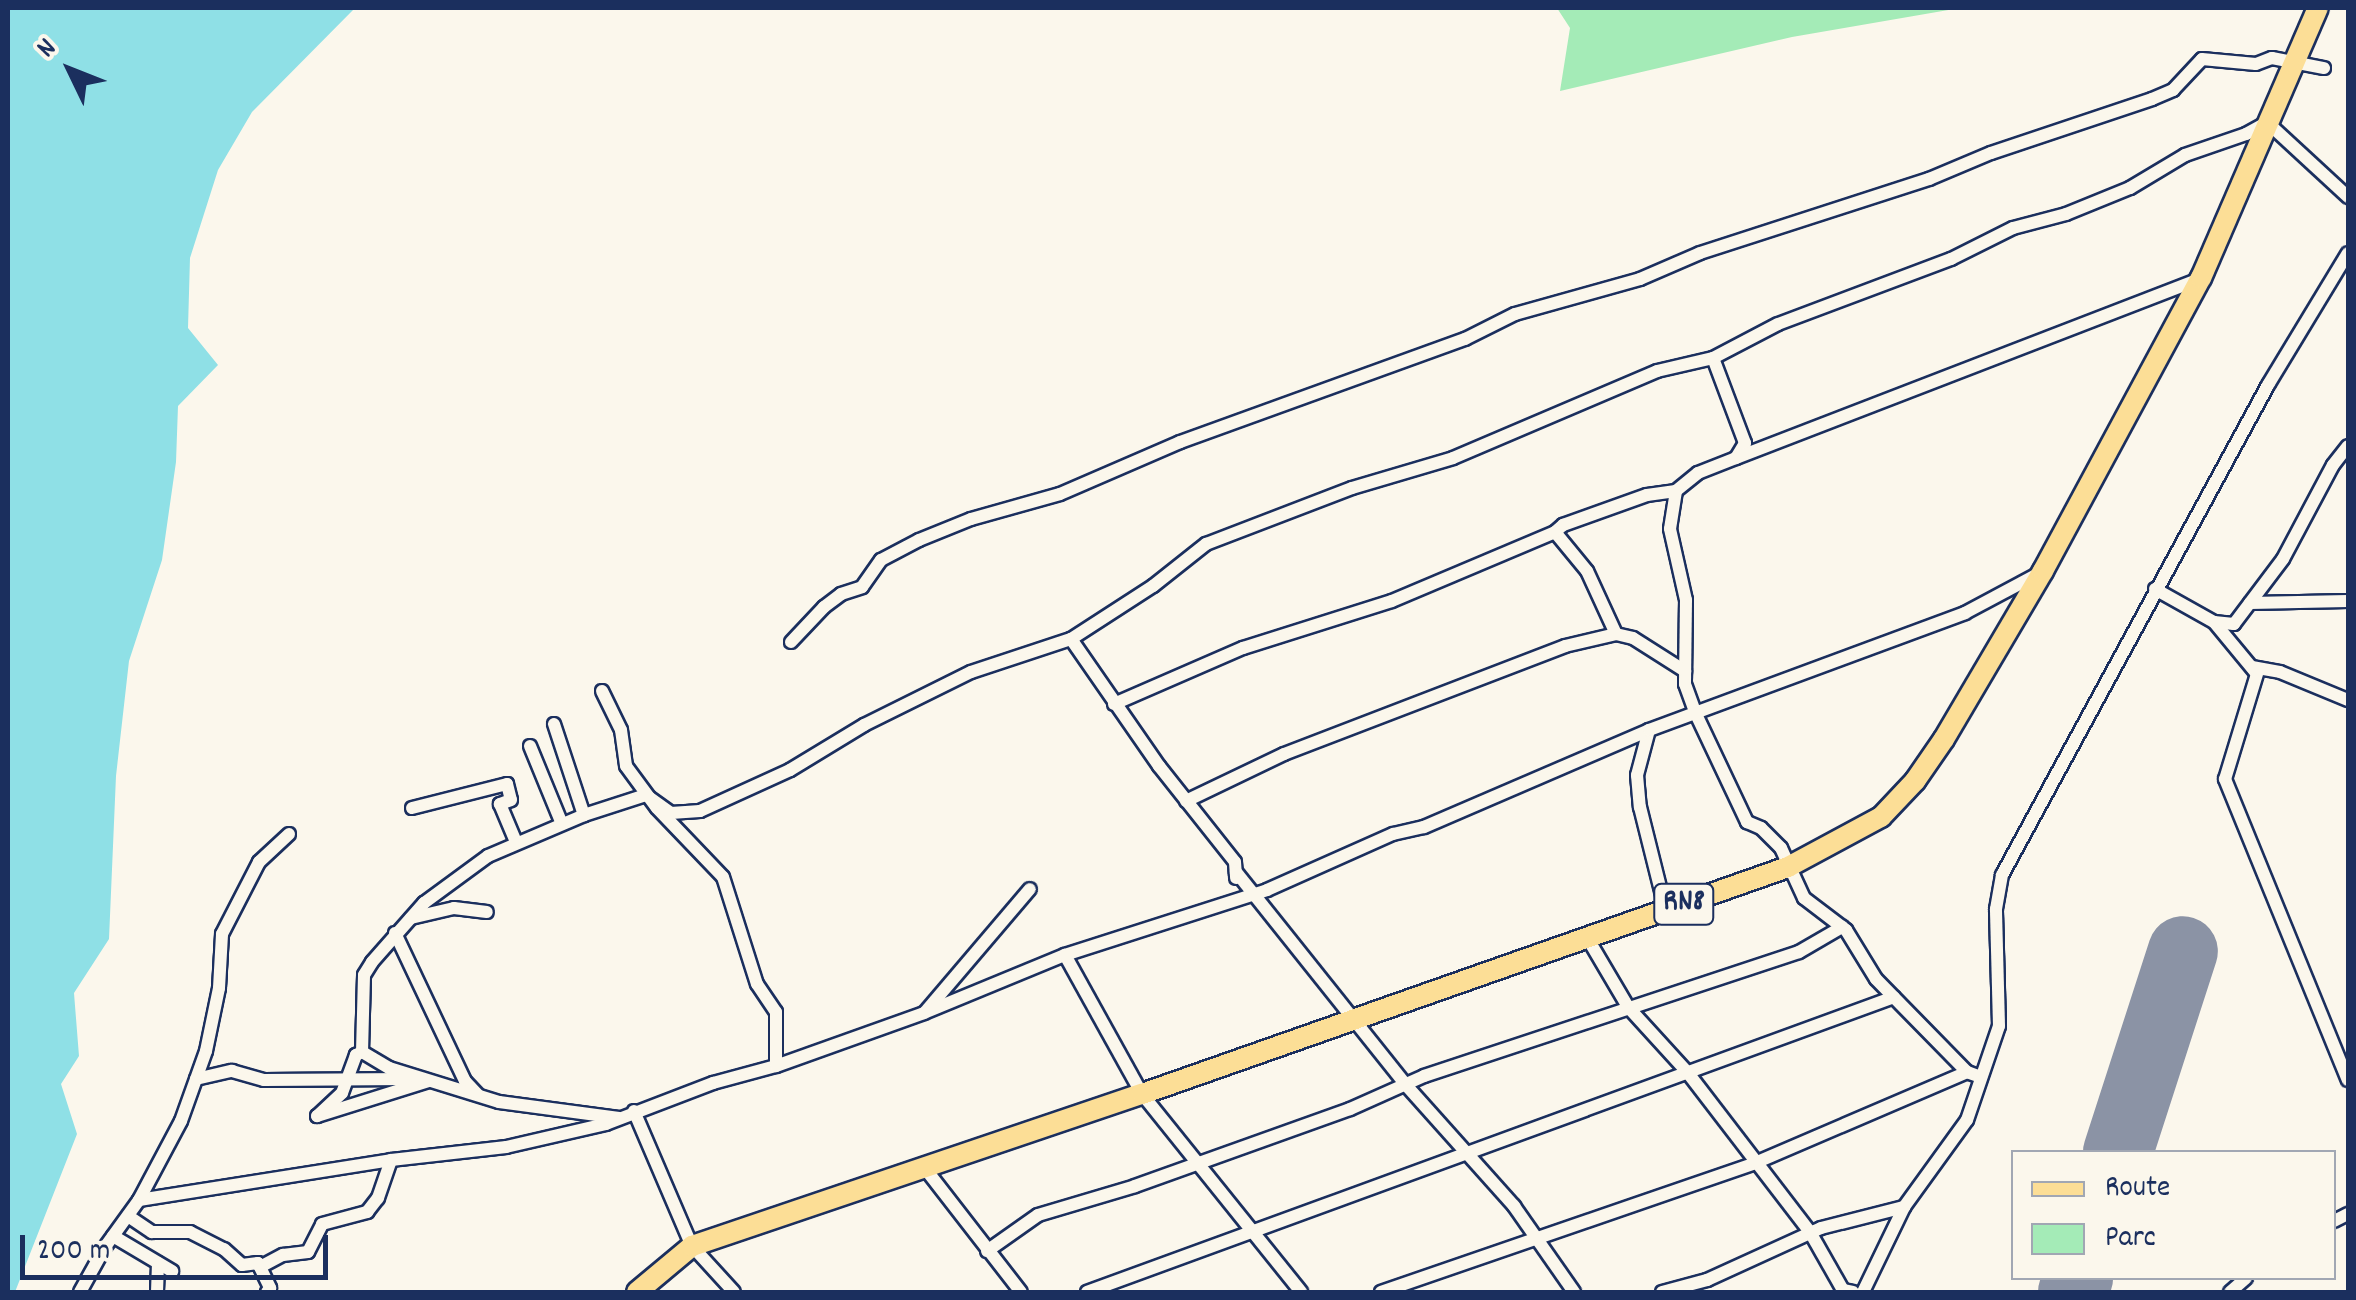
<!DOCTYPE html>
<html>
<head>
<meta charset="utf-8">
<style>
	body { margin:0 }
	#map { position:relative; width:2356px; height:1300px; overflow:hidden; background:#fbf7ec; font-family:Dekko,sans-serif }
	div>[style] { position:absolute }
	[style*='--x'] { left:calc(var(--x)*1px); top:calc(var(--y)*1px); width:calc(var(--w)*1px); rotate:calc(var(--a)*1deg) }
	.green>* { inset:0; background:#a4ebb7 }
	.water>* { inset:0; background:#8fe0e6 }
	.runway>* { height:70px; margin:-35px; padding:0 35px; transform-origin:35px; border-radius:35px; background:#8b93a5 }
	.roads { filter:drop-shadow(2px 0 #1b2f5e) drop-shadow(-2px 0 #1b2f5e) drop-shadow(0 2px #1b2f5e) drop-shadow(0 -2px #1b2f5e) }
	.minor>* { height:12px; margin:-6px; padding:0 6px; transform-origin:6px; border-radius:6px; background:#fbf7ec }
	.primary>* { height:20px; margin:-10px; padding:0 10px; transform-origin:10px; border-radius:10px; background:#fcde96 }
	span { translate:-50% -50%; white-space:nowrap; text-align:center; line-height:1.15; -webkit-text-stroke:8px #fbf7ec; paint-order:stroke }
	.shield-label span { padding:2px 8px; background:#fbf7ec; border:2px solid; border-radius:8px; -webkit-text-stroke-width:0 }
	.shield-label { font-size:30px; color:#1b2f5e; font-weight:700 }
	.frame { position:absolute; inset:0; border:10px solid #1b2f5e; pointer-events:none }
	.legend { position:absolute; left:2011px; top:1150px; width:325px; height:130px; box-sizing:border-box; background:#fbf7ec; border:2px solid #a1a7b3; margin:0; padding:12px 18px; list-style:none; font-size:30px; color:#1b2f5e }
	.legend li { display:flex; align-items:center; gap:20px; height:50px }
	.legend b { width:50px; border:2px solid #a1a7b3 }
	.north { position:absolute; left:20px; top:20px; width:100px; height:100px; -webkit-text-stroke:8px #fbf7ec; paint-order:stroke; rotate:313deg; font-size:28px; font-weight:700; line-height:40px; text-align:center; color:#1b2f5e }
	.north::after { content:''; display:block; margin:auto; width:35px; height:45px; background:#1b2f5e; clip-path:polygon(50% 0,100% 100%,50% 72%,0 100%) }
	.scale { position:absolute; left:20px; top:1235px; width:308px; height:45px; box-sizing:border-box; border:5px solid #1b2f5e; border-top:0; padding-left:12px; font-size:30px; line-height:35px; white-space:nowrap; color:#1b2f5e; -webkit-text-stroke:8px #fbf7ec; paint-order:stroke }
</style>
</head>
<body>
<div id="map">
	<div class="green">
		<i style="clip-path:polygon(1557px 8px,1960px 8px,1792px 37px,1560px 91px,1570px 28px)"></i>
	</div>
	<div class="water">
		<i style="clip-path:polygon(8px 8px,355px 8px,252px 112px,218px 170px,190px 258px,188px 328px,218px 365px,178px 406px,176px 462px,162px 560px,129px 661px,116px 776px,109px 939px,74px 993px,79px 1056px,61px 1084px,77px 1134px,15px 1292px,8px 1292px)"></i>
	</div>
	<div class="runway">
		<i style="--x:2118;--y:1152;--w:211;--a:-72.1"></i>
		<i style="--x:2073;--y:1292;--w:15;--a:-70"></i>
	</div>
	<div class="roads">
		<div class="minor">
			<i style="--x:2270;--y:125;--w:106;--a:42.7"></i>
			<i style="--x:1713;--y:358;--w:91;--a:69.4"></i>
			<i style="--x:1745;--y:443;--w:17;--a:121"></i>
			<i style="--x:1736;--y:458;--w:41;--a:158.5"></i>
			<i style="--x:1698;--y:473;--w:28;--a:141"></i>
			<i style="--x:1676;--y:491;--w:38;--a:99"></i>
			<i style="--x:1670;--y:529;--w:73;--a:77.3"></i>
			<i style="--x:1686;--y:600;--w:84;--a:90.7"></i>
			<i style="--x:1685;--y:684;--w:30;--a:70"></i>
			<i style="--x:1695;--y:712;--w:122;--a:64.7"></i>
			<i style="--x:1747;--y:822;--w:15;--a:23"></i>
			<i style="--x:1761;--y:828;--w:28;--a:45"></i>
			<i style="--x:1781;--y:848;--w:55;--a:65.3"></i>
			<i style="--x:1804;--y:898;--w:53;--a:37.3"></i>
			<i style="--x:1846;--y:930;--w:57;--a:58.5"></i>
			<i style="--x:1876;--y:979;--w:130;--a:45.6"></i>
			<i style="--x:1967;--y:1072;--w:15;--a:20"></i>
			<i style="--x:1736;--y:458;--w:497;--a:-21.1"></i>
			<i style="--x:2155;--y:589;--w:68;--a:29.2"></i>
			<i style="--x:2214;--y:622;--w:20;--a:6"></i>
			<i style="--x:2234;--y:624;--w:81;--a:-53"></i>
			<i style="--x:2283;--y:559;--w:106;--a:-62"></i>
			<i style="--x:2333;--y:465;--w:24;--a:-52"></i>
			<i style="--x:2250;--y:603;--w:98;--a:-1.2"></i>
			<i style="--x:2214;--y:622;--w:67;--a:50.4"></i>
			<i style="--x:2257;--y:674;--w:110;--a:106.9"></i>
			<i style="--x:2225;--y:779;--w:325;--a:67.8"></i>
			<i style="--x:1616;--y:634;--w:69;--a:-114.7"></i>
			<i style="--x:1587;--y:571;--w:50;--a:-129.4"></i>
			<i style="--x:1555;--y:532;--w:11;--a:-41"></i>
			<i style="--x:1563;--y:525;--w:89;--a:-19.7"></i>
			<i style="--x:1647;--y:495;--w:29;--a:-8"></i>
			<i style="--x:1071;--y:639;--w:155;--a:55.3"></i>
			<i style="--x:1159;--y:766;--w:122;--a:51.6"></i>
			<i style="--x:1235;--y:862;--w:16;--a:86"></i>
			<i style="--x:791;--y:642;--w:48;--a:-46.7"></i>
			<i style="--x:824;--y:607;--w:21;--a:-37"></i>
			<i style="--x:841;--y:594;--w:22;--a:-18"></i>
			<i style="--x:862;--y:587;--w:33;--a:-55"></i>
			<i style="--x:881;--y:560;--w:43;--a:-27.8"></i>
			<i style="--x:919;--y:540;--w:56;--a:-22"></i>
			<i style="--x:971;--y:519;--w:92;--a:-15.7"></i>
			<i style="--x:1060;--y:494;--w:131;--a:-23.4"></i>
			<i style="--x:1180;--y:442;--w:303;--a:-19.9"></i>
			<i style="--x:1465;--y:339;--w:56;--a:-26.6"></i>
			<i style="--x:1515;--y:314;--w:130;--a:-15.6"></i>
			<i style="--x:1640;--y:279;--w:65;--a:-23.4"></i>
			<i style="--x:1700;--y:253;--w:241;--a:-17.9"></i>
			<i style="--x:1929;--y:179;--w:67;--a:-22.8"></i>
			<i style="--x:1991;--y:153;--w:170;--a:-18.5"></i>
			<i style="--x:2152;--y:99;--w:23;--a:-23"></i>
			<i style="--x:2173;--y:90;--w:42;--a:-46.9"></i>
			<i style="--x:2202;--y:59;--w:54;--a:5.3"></i>
			<i style="--x:2256;--y:64;--w:17;--a:-21"></i>
			<i style="--x:2272;--y:58;--w:53;--a:10.9"></i>
			<i style="--x:2252;--y:667;--w:28;--a:10"></i>
			<i style="--x:2280;--y:672;--w:74;--a:22.4"></i>
			<i style="--x:602;--y:691;--w:43;--a:64"></i>
			<i style="--x:621;--y:730;--w:36;--a:82"></i>
			<i style="--x:626;--y:766;--w:52;--a:53.6"></i>
			<i style="--x:657;--y:808;--w:95;--a:46.3"></i>
			<i style="--x:723;--y:877;--w:112;--a:72.4"></i>
			<i style="--x:757;--y:984;--w:34;--a:56"></i>
			<i style="--x:776;--y:1012;--w:54;--a:90"></i>
			<i style="--x:1114;--y:704;--w:141;--a:-23.5"></i>
			<i style="--x:1243;--y:648;--w:156;--a:-17.5"></i>
			<i style="--x:1392;--y:601;--w:177;--a:-22.9"></i>
			<i style="--x:554;--y:724;--w:96;--a:71.8"></i>
			<i style="--x:1649;--y:730;--w:47;--a:104.9"></i>
			<i style="--x:1637;--y:775;--w:32;--a:85"></i>
			<i style="--x:1640;--y:807;--w:107;--a:76"></i>
			<i style="--x:530;--y:746;--w:84;--a:67.7"></i>
			<i style="--x:1186;--y:801;--w:109;--a:-25.6"></i>
			<i style="--x:1284;--y:754;--w:301;--a:-21"></i>
			<i style="--x:1565;--y:646;--w:52;--a:-13.2"></i>
			<i style="--x:1616;--y:634;--w:17;--a:13"></i>
			<i style="--x:1633;--y:638;--w:62;--a:32.4"></i>
			<i style="--x:412;--y:808;--w:98;--a:-14.2"></i>
			<i style="--x:507;--y:784;--w:16;--a:76"></i>
			<i style="--x:511;--y:800;--w:12;--a:160"></i>
			<i style="--x:500;--y:804;--w:41;--a:67.2"></i>
			<i style="--x:1236;--y:872;--w:271;--a:51.4"></i>
			<i style="--x:1405;--y:1084;--w:164;--a:48.2"></i>
			<i style="--x:1514;--y:1206;--w:105;--a:55.1"></i>
			<i style="--x:411;--y:918;--w:44;--a:-13.1"></i>
			<i style="--x:454;--y:908;--w:33;--a:7"></i>
			<i style="--x:395;--y:933;--w:164;--a:64.7"></i>
			<i style="--x:465;--y:1081;--w:19;--a:47"></i>
			<i style="--x:1588;--y:939;--w:79;--a:59.5"></i>
			<i style="--x:1628;--y:1007;--w:89;--a:47.7"></i>
			<i style="--x:1688;--y:1073;--w:200;--a:52.5"></i>
			<i style="--x:1810;--y:1232;--w:67;--a:60.4"></i>
			<i style="--x:1843;--y:1290;--w:10;--a:11"></i>
			<i style="--x:1065;--y:955;--w:159;--a:61"></i>
			<i style="--x:1142;--y:1094;--w:254;--a:51.2"></i>
			<i style="--x:926;--y:1011;--w:160;--a:-49.6"></i>
			<i style="--x:362;--y:1052;--w:7;--a:153"></i>
			<i style="--x:356;--y:1055;--w:40;--a:110.2"></i>
			<i style="--x:342;--y:1093;--w:34;--a:137"></i>
			<i style="--x:317;--y:1116;--w:117;--a:-17.4"></i>
			<i style="--x:196;--y:1079;--w:37;--a:-13"></i>
			<i style="--x:232;--y:1071;--w:33;--a:16"></i>
			<i style="--x:264;--y:1080;--w:144;--a:-0.4"></i>
			<i style="--x:634;--y:1111;--w:147;--a:66.8"></i>
			<i style="--x:692;--y:1246;--w:62;--a:47.6"></i>
			<i style="--x:619;--y:1118;--w:121;--a:-172.4"></i>
			<i style="--x:499;--y:1102;--w:115;--a:-162.8"></i>
			<i style="--x:389;--y:1068;--w:31;--a:-149"></i>
			<i style="--x:362;--y:1052;--w:77;--a:-88.5"></i>
			<i style="--x:364;--y:975;--w:15;--a:-58"></i>
			<i style="--x:372;--y:962;--w:79;--a:-48.6"></i>
			<i style="--x:424;--y:903;--w:79;--a:-36.3"></i>
			<i style="--x:488;--y:856;--w:104;--a:-23.1"></i>
			<i style="--x:584;--y:815;--w:65;--a:-17.9"></i>
			<i style="--x:646;--y:795;--w:31;--a:36"></i>
			<i style="--x:671;--y:813;--w:29;--a:-4"></i>
			<i style="--x:700;--y:811;--w:99;--a:-24.5"></i>
			<i style="--x:790;--y:770;--w:87;--a:-31.3"></i>
			<i style="--x:864;--y:725;--w:119;--a:-26.4"></i>
			<i style="--x:971;--y:672;--w:105;--a:-18.3"></i>
			<i style="--x:1071;--y:639;--w:98;--a:-32.9"></i>
			<i style="--x:1153;--y:586;--w:68;--a:-38.4"></i>
			<i style="--x:1206;--y:544;--w:156;--a:-21"></i>
			<i style="--x:1352;--y:488;--w:105;--a:-16.5"></i>
			<i style="--x:1453;--y:458;--w:222;--a:-23.1"></i>
			<i style="--x:1657;--y:371;--w:57;--a:-13.1"></i>
			<i style="--x:1713;--y:358;--w:73;--a:-27.6"></i>
			<i style="--x:1778;--y:324;--w:185;--a:-20.6"></i>
			<i style="--x:1951;--y:259;--w:69;--a:-26.6"></i>
			<i style="--x:2013;--y:228;--w:55;--a:-14.8"></i>
			<i style="--x:2066;--y:214;--w:69;--a:-22.1"></i>
			<i style="--x:2130;--y:188;--w:64;--a:-31"></i>
			<i style="--x:2185;--y:155;--w:65;--a:-19"></i>
			<i style="--x:2246;--y:134;--w:26;--a:-29"></i>
			<i style="--x:924;--y:1167;--w:158;--a:52.2"></i>
			<i style="--x:139;--y:1200;--w:255;--a:-9"></i>
			<i style="--x:391;--y:1160;--w:116;--a:-6.4"></i>
			<i style="--x:506;--y:1147;--w:103;--a:-13"></i>
			<i style="--x:606;--y:1124;--w:115;--a:-21"></i>
			<i style="--x:713;--y:1083;--w:65;--a:-15.1"></i>
			<i style="--x:776;--y:1066;--w:157;--a:-19.7"></i>
			<i style="--x:924;--y:1013;--w:152;--a:-22.4"></i>
			<i style="--x:1065;--y:955;--w:212;--a:-17.8"></i>
			<i style="--x:1267;--y:890;--w:138;--a:-24"></i>
			<i style="--x:1393;--y:834;--w:32;--a:-13"></i>
			<i style="--x:1424;--y:827;--w:245;--a:-23.3"></i>
			<i style="--x:1649;--y:730;--w:337;--a:-20.3"></i>
			<i style="--x:1965;--y:613;--w:85;--a:-28.1"></i>
			<i style="--x:128;--y:1216;--w:29;--a:34"></i>
			<i style="--x:152;--y:1232;--w:38;--a:0"></i>
			<i style="--x:190;--y:1232;--w:38;--a:27"></i>
			<i style="--x:224;--y:1249;--w:24;--a:42"></i>
			<i style="--x:242;--y:1265;--w:16;--a:-7"></i>
			<i style="--x:258;--y:1263;--w:28;--a:64"></i>
			<i style="--x:270;--y:1288;--w:5;--a:127"></i>
			<i style="--x:2334;--y:1221;--w:16;--a:-27"></i>
			<i style="--x:113;--y:1236;--w:69;--a:30.7"></i>
			<i style="--x:987;--y:1251;--w:62;--a:-35.2"></i>
			<i style="--x:1038;--y:1215;--w:101;--a:-16.6"></i>
			<i style="--x:1135;--y:1186;--w:228;--a:-19.7"></i>
			<i style="--x:1350;--y:1109;--w:81;--a:-24"></i>
			<i style="--x:1424;--y:1076;--w:395;--a:-18.3"></i>
			<i style="--x:1799;--y:952;--w:50;--a:-30.2"></i>
			<i style="--x:260;--y:1267;--w:26;--a:-28"></i>
			<i style="--x:283;--y:1255;--w:25;--a:-7"></i>
			<i style="--x:308;--y:1252;--w:31;--a:-63"></i>
			<i style="--x:322;--y:1224;--w:47;--a:-14.9"></i>
			<i style="--x:367;--y:1212;--w:18;--a:-52"></i>
			<i style="--x:378;--y:1198;--w:40;--a:-71.1"></i>
			<i style="--x:80;--y:1292;--w:51;--a:-60.9"></i>
			<i style="--x:105;--y:1247;--w:58;--a:-54.1"></i>
			<i style="--x:139;--y:1200;--w:89;--a:-62"></i>
			<i style="--x:181;--y:1121;--w:74;--a:-70.3"></i>
			<i style="--x:206;--y:1051;--w:64;--a:-78.3"></i>
			<i style="--x:219;--y:988;--w:54;--a:-86.8"></i>
			<i style="--x:222;--y:934;--w:81;--a:-62.8"></i>
			<i style="--x:259;--y:862;--w:41;--a:-43"></i>
			<i style="--x:157;--y:1292;--w:29;--a:-88"></i>
			<i style="--x:1087;--y:1292;--w:859;--a:-20.08"></i>
			<i style="--x:1381;--y:1292;--w:396;--a:-19"></i>
			<i style="--x:1755;--y:1163;--w:231;--a:-23.2"></i>
			<i style="--x:1662;--y:1292;--w:47;--a:-14.9"></i>
			<i style="--x:1707;--y:1280;--w:125;--a:-24.5"></i>
			<i style="--x:1821;--y:1228;--w:86;--a:-14.2"></i>
			<i style="--x:1863;--y:1292;--w:94;--a:-64.2"></i>
			<i style="--x:1904;--y:1207;--w:107;--a:-54.1"></i>
			<i style="--x:1967;--y:1120;--w:99;--a:-71.2"></i>
			<i style="--x:1999;--y:1026;--w:117;--a:-91.5"></i>
			<i style="--x:1996;--y:909;--w:35;--a:-80"></i>
			<i style="--x:2002;--y:875;--w:558;--a:-61.5"></i>
			<i style="--x:2268;--y:385;--w:154;--a:-58.8"></i>
			<i style="--x:2230;--y:1292;--w:21;--a:-41"></i>
		</div>
		<div class="primary">
			<i style="--x:637;--y:1292;--w:72;--a:-39.9"></i>
			<i style="--x:692;--y:1246;--w:475;--a:-18.7"></i>
			<i style="--x:1142;--y:1094;--w:685;--a:-19.36"></i>
			<i style="--x:1788;--y:867;--w:106;--a:-28.3"></i>
			<i style="--x:1881;--y:817;--w:50;--a:-46.6"></i>
			<i style="--x:1915;--y:781;--w:51;--a:-55.4"></i>
			<i style="--x:1944;--y:739;--w:195;--a:-59.5"></i>
			<i style="--x:2043;--y:571;--w:333;--a:-61.7"></i>
			<i style="--x:2201;--y:278;--w:294;--a:-66.6"></i>
		</div>
	</div>
	<div class="shield-label">
		<span style="left:1684px;top:904px">RN8</span>
	</div>
	<div class="frame"></div>
	<ul class="legend">
	<li><b style="height:12px;background:#fcde96"></b>Route</li>
	<li><b style="height:28px;background:#a4ebb7"></b>Parc</li>
	</ul>
	<div class="north">N</div>
	<div class="scale">200 m</div>
</div>
</body>
</html>
